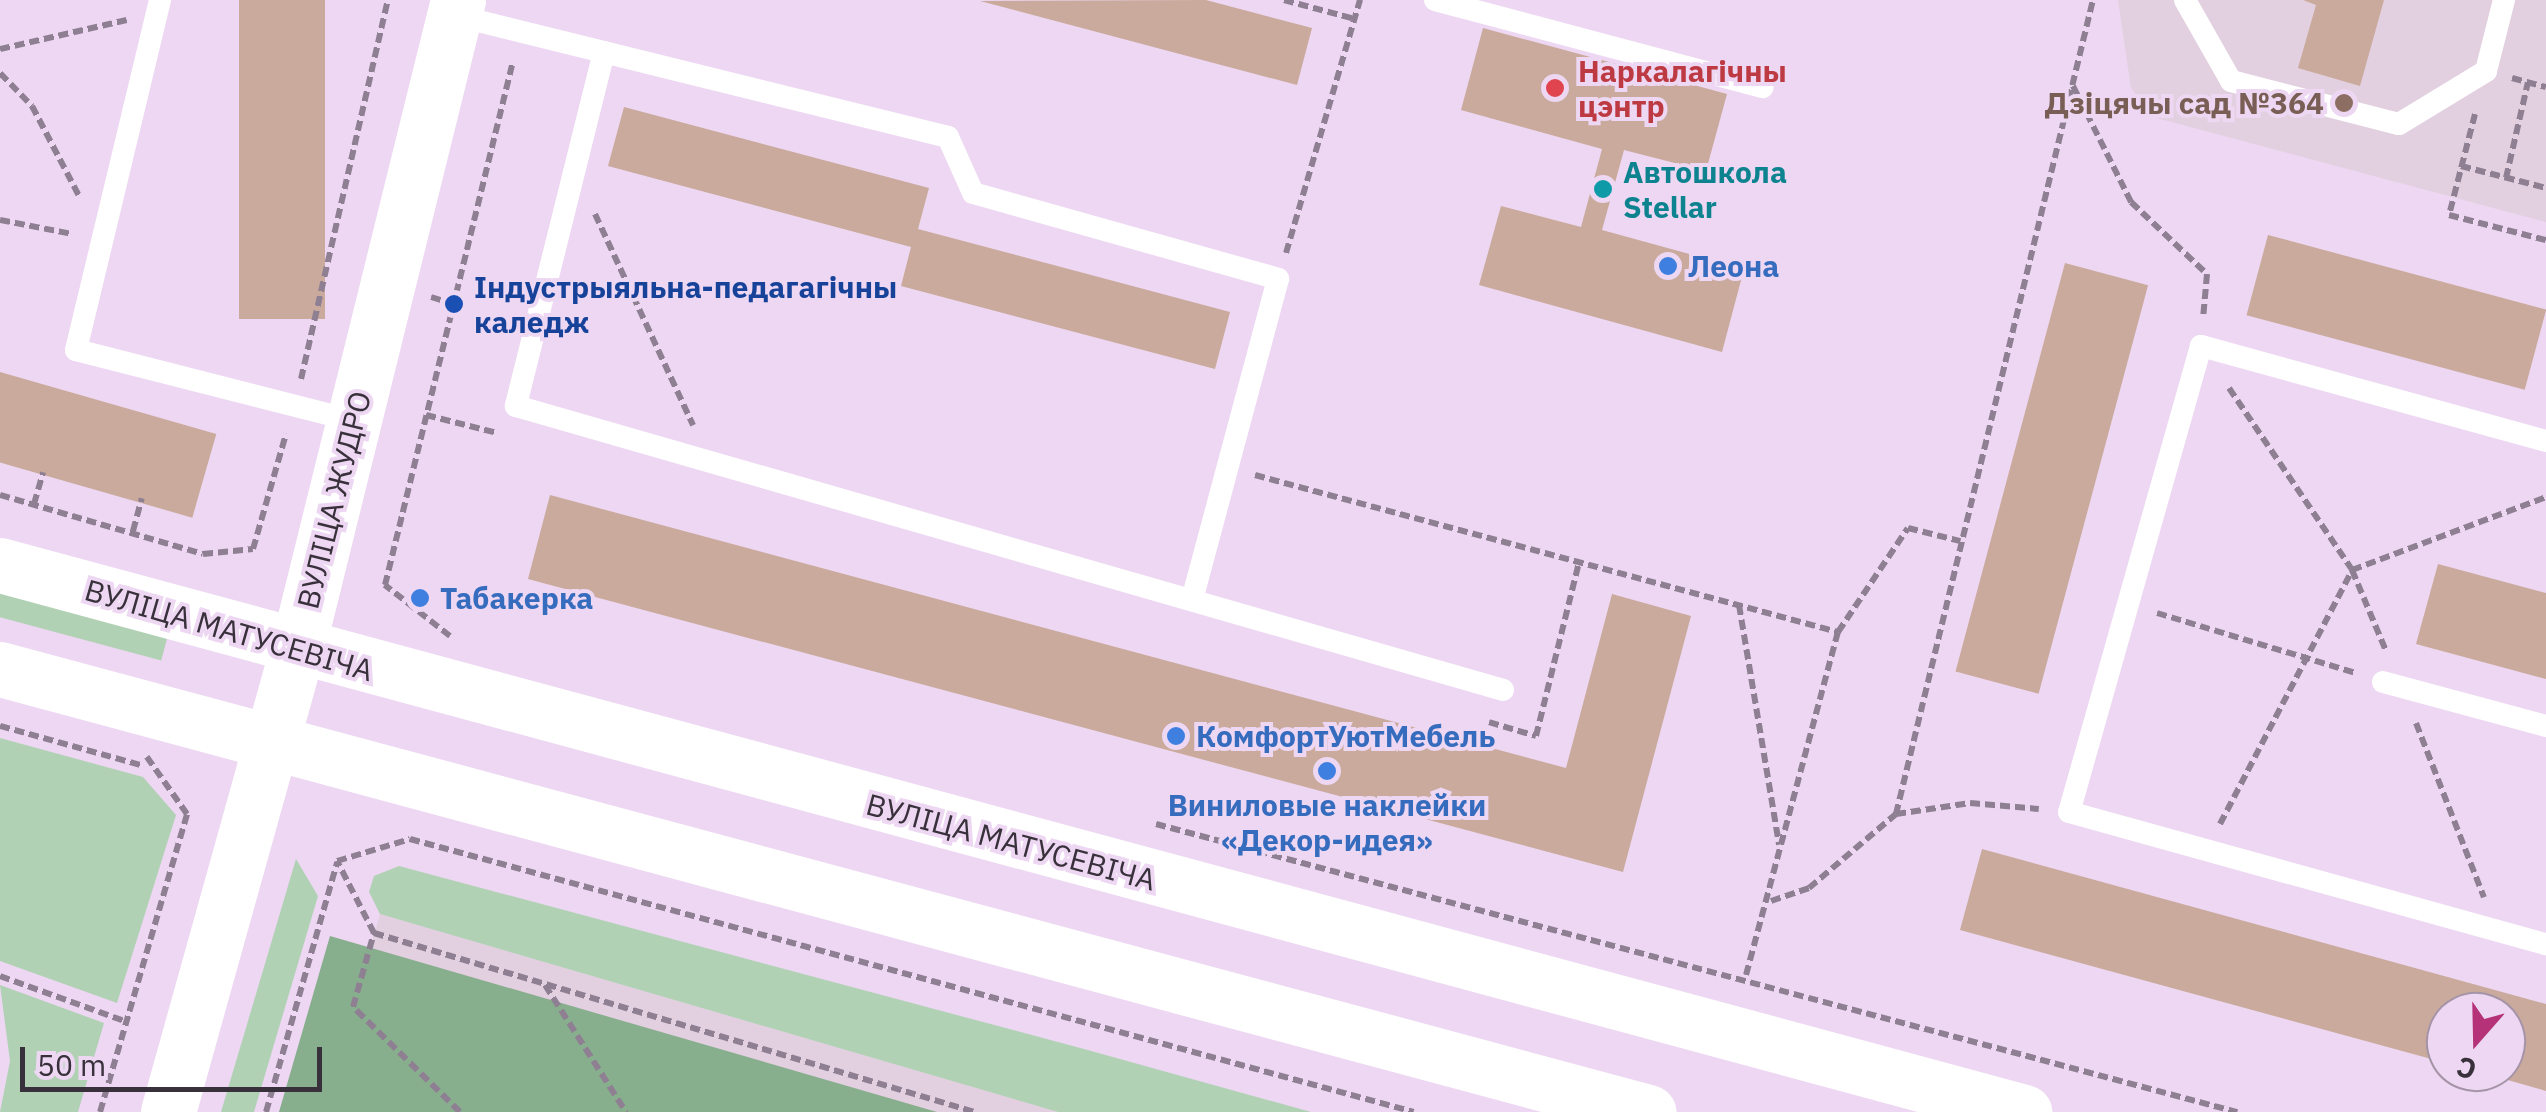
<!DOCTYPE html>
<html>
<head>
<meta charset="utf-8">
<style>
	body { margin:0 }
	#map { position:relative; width:2546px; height:1112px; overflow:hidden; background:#edd7f2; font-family:"IBM Plex Sans",sans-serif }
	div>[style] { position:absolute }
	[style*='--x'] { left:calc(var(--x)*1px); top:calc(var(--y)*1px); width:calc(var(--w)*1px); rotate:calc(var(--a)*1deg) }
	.education>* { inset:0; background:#e2cfdf }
	.green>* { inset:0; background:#b1d1b5; transform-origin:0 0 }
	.forest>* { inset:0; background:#87ae8d }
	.building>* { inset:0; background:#caaa9c; transform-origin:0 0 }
	.path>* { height:6px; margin-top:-3px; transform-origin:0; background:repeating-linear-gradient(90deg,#8e8092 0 10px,transparent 0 15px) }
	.service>* { height:22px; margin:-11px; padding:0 11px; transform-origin:11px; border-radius:11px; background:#fff }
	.secondary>* { height:55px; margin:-27.5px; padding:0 27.5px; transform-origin:27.5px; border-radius:27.5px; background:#fff }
	.dots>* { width:28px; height:28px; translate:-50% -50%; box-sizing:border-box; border:5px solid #edd7f2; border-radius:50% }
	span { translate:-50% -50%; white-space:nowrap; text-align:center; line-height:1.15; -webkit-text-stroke:8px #edd7f2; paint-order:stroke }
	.health-label { font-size:30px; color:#be3a42; font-weight:700 }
	.left { translate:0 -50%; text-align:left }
	.education-label { font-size:30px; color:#785e54; font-weight:700 }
	.right { translate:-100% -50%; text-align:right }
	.culture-label { font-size:30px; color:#0d838f; font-weight:700 }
	.shop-label { font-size:30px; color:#366cbe; font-weight:700 }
	.transit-label { font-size:30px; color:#164399; font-weight:700 }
	.street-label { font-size:30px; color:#38303a }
	.north { position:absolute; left:2426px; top:992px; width:100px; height:100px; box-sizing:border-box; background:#edd7f2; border:2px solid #a594a8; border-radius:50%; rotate:200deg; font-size:28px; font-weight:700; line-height:40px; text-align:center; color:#38303a }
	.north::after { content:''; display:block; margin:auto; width:35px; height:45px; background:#b53279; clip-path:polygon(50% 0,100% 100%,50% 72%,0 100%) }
	.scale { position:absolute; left:20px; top:1047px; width:302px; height:45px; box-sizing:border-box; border:5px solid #38303a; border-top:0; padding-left:12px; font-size:30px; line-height:35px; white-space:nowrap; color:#38303a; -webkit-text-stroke:8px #edd7f2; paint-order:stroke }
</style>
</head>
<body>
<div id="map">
	<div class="education">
		<i style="clip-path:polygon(2118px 0,2546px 0,2546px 222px,2153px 117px,2131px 88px)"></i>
		<i style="clip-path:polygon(380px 914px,1058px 1112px,323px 1112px)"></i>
	</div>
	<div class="green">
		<i style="left:0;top:582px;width:176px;height:34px;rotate:15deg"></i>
		<i style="clip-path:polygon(0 738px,143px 777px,176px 815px,117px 1003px,0 961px)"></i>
		<i style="clip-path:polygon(296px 859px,318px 896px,254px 1112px,221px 1112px)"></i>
		<i style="clip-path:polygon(399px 866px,1084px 1049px,1311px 1112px,1058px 1112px,380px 914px,369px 892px,374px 876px)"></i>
		<i style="clip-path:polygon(0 985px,104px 1023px,78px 1112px,0 1112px,10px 1061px)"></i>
	</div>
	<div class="forest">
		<i style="clip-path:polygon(330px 936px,937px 1112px,279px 1112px)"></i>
	</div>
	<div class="building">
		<i style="left:239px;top:0;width:86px;height:319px"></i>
		<i style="clip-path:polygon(1206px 0,1312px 28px,1297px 85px,980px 1px)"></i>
		<i style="clip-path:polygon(2303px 0,2384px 0,2360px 86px,2298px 68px,2316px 5px)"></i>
		<i style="clip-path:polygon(1483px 28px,1727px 94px,1706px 171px,1624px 150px,1602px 230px,1744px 269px,1722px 352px,1479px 285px,1501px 206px,1581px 227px,1602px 149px,1461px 110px)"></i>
		<i style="clip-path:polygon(624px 107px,929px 188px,918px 229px,1230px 312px,1215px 369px,901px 286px,911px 247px,608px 166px)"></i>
		<i style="left:2268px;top:235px;width:288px;height:83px;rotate:15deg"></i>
		<i style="left:2065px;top:263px;width:86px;height:423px;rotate:15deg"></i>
		<i style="left:0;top:372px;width:225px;height:87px;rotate:16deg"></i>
		<i style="clip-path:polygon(550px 495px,1566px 768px,1612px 594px,1691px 616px,1623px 872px,528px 579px)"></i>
		<i style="clip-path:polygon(2438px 564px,2546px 593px,2546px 679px,2416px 644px)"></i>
		<i style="clip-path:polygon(1982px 849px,2546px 1004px,2546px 1091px,2483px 1073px,2506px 1072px,2506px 1012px,2446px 1012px,2446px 1063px,1960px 930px)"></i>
	</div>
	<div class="path">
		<i style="--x:1284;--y:0;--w:73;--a:15"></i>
		<i style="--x:0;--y:49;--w:130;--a:-12.9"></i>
		<i style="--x:0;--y:73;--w:46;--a:45.9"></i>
		<i style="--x:32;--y:106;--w:104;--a:62.4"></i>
		<i style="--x:2512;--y:78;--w:35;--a:15"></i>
		<i style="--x:2073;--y:86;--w:130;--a:63.4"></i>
		<i style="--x:2131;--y:202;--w:105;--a:43.5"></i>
		<i style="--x:2207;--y:274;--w:45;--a:95.1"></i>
		<i style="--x:2475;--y:114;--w:104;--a:104.4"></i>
		<i style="--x:2449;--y:215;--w:100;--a:14.5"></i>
		<i style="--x:2461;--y:166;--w:88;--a:14.5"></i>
		<i style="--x:2506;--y:178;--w:98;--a:-77.1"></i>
		<i style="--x:595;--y:214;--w:233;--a:65.1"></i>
		<i style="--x:0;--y:220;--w:73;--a:11"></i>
		<i style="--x:1286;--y:253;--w:264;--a:-73.7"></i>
		<i style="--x:431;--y:297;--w:24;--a:17"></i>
		<i style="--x:301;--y:379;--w:389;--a:-77.1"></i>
		<i style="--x:2229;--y:388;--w:220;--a:55.9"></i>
		<i style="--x:2352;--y:570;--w:88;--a:67.2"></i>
		<i style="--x:426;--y:415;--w:73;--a:14.2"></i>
		<i style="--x:1255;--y:475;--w:604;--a:15.07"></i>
		<i style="--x:0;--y:495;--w:211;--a:16.2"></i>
		<i style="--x:203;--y:554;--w:50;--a:-5.7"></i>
		<i style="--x:253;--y:549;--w:120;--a:-74"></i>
		<i style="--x:34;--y:504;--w:33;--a:-74"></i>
		<i style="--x:133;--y:531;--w:34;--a:-75"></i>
		<i style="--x:1739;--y:605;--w:243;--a:80.5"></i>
		<i style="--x:2157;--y:613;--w:208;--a:16.8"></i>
		<i style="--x:450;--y:636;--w:83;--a:-141.9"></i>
		<i style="--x:385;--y:585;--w:539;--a:-76.27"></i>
		<i style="--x:1489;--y:722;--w:49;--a:16.6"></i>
		<i style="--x:1536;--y:736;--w:179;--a:-76.1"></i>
		<i style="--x:2416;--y:723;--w:187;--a:68.7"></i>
		<i style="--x:0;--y:726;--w:149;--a:15.5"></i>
		<i style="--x:1896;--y:814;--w:837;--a:-76.4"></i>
		<i style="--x:1156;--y:824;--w:1119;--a:14.92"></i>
		<i style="--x:2220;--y:824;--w:286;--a:-62.5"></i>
		<i style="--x:2352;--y:570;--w:207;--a:-20.6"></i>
		<i style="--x:1771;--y:901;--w:40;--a:-18.9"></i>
		<i style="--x:1809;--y:888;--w:114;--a:-40.4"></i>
		<i style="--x:1896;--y:814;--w:75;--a:-8.5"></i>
		<i style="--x:1970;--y:803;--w:69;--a:5"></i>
		<i style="--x:374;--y:933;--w:627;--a:16.59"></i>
		<i style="--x:1746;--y:975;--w:355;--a:-75"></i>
		<i style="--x:1838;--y:632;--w:125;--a:-56.1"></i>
		<i style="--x:1908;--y:528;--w:54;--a:14"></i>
		<i style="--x:0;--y:976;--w:135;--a:19.9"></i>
		<i style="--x:545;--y:985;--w:151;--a:57.5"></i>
		<i style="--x:100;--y:1112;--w:310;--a:-73.7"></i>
		<i style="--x:187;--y:814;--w:70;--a:-125.1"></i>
		<i style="--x:266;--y:1112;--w:260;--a:-74.1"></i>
		<i style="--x:460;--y:1112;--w:150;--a:-135.5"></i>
		<i style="--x:353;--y:1007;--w:77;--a:-74.2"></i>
		<i style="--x:374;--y:933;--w:81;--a:-117.2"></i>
		<i style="--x:337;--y:861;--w:76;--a:-16.8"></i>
		<i style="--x:410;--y:839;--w:1040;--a:15.21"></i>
	</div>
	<div class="service">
		<i style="--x:160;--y:0;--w:360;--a:103.5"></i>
		<i style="--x:76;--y:350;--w:287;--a:14.3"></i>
		<i style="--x:1435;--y:0;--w:339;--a:14.9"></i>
		<i style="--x:2185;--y:0;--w:93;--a:60.4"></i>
		<i style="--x:2231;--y:81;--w:173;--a:14.4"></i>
		<i style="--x:2399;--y:124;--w:102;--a:-31.3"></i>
		<i style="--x:2486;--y:71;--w:73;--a:-75.8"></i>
		<i style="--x:454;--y:15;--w:509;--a:13.87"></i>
		<i style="--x:948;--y:137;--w:61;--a:65.9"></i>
		<i style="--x:973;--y:193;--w:317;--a:15.7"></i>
		<i style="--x:1278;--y:279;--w:332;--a:105"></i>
		<i style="--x:604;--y:52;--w:365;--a:104"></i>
		<i style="--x:516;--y:406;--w:1027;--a:16.05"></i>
		<i style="--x:2546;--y:441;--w:358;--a:-164.6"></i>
		<i style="--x:2201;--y:346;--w:484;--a:105.8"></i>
		<i style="--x:2069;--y:812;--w:495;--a:15.5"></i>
		<i style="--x:2383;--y:682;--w:169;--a:15.1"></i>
	</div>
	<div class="secondary">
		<i style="--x:0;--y:565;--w:2097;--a:15.12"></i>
		<i style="--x:0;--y:669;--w:1707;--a:15.04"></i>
		<i style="--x:168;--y:1112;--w:480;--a:-74.4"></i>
		<i style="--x:297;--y:650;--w:670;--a:-76.09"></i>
	</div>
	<div class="dots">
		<i style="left:1555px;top:88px;background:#e0444e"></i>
		<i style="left:2344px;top:103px;background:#8d6e63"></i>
		<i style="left:1603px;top:189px;background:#0f9aa8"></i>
		<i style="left:1668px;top:266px;background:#3f7fe0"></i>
		<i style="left:454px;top:304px;background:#1a4fb4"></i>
		<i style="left:420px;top:598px;background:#3f7fe0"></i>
		<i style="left:1176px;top:736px;background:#3f7fe0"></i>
		<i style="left:1327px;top:771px;background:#3f7fe0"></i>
	</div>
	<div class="health-label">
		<span class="left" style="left:1578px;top:88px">Наркалагічны<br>цэнтр</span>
	</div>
	<div class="education-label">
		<span class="right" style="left:2324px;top:103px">Дзіцячы сад №364</span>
	</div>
	<div class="culture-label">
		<span class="left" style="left:1623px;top:189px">Автошкола<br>Stellar</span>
	</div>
	<div class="shop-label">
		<span class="left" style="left:1688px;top:266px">Леона</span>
		<span class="left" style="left:440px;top:598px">Табакерка</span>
		<span class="left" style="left:1196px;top:736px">КомфортУютМебель</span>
		<span style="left:1327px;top:822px">Виниловые наклейки<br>«Декор-идея»</span>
	</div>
	<div class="transit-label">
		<span class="left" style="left:474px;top:304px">Індустрыяльна-педагагічны<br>каледж</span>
	</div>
	<div class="street-label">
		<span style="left:334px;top:500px;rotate:-76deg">ВУЛІЦА ЖУДРО</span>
		<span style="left:229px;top:630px;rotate:16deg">ВУЛІЦА МАТУСЕВІЧА</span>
		<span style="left:1011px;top:842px;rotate:15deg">ВУЛІЦА МАТУСЕВІЧА</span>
	</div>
	<div class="north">С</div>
	<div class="scale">50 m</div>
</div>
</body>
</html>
